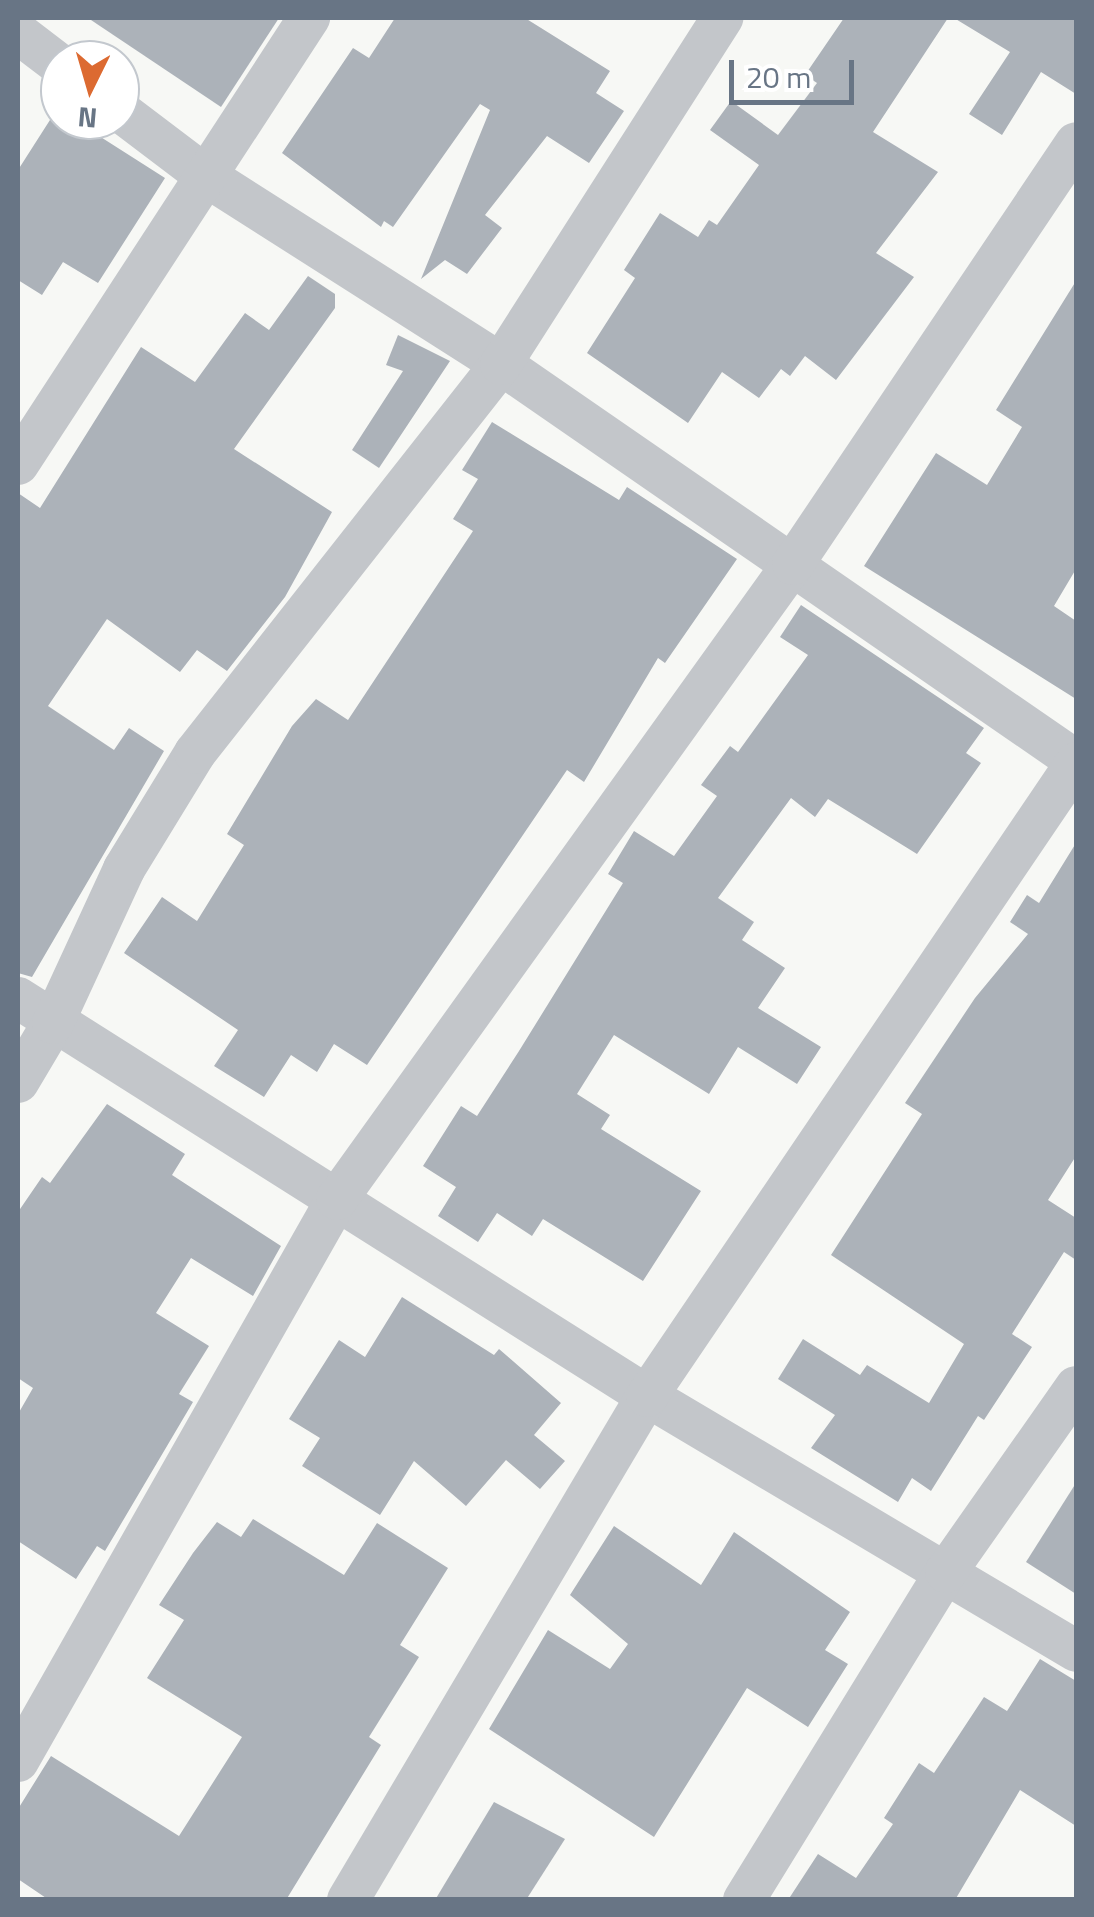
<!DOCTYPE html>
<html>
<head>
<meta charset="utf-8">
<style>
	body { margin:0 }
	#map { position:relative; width:1094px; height:1917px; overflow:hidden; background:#f7f8f5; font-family:"Titillium Web",sans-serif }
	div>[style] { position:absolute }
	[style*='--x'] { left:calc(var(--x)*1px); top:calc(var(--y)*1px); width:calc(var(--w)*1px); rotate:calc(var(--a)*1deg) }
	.building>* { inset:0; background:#acb2b9 }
	.minor>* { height:42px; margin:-21px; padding:0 21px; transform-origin:21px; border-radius:21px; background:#c3c6ca }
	span { translate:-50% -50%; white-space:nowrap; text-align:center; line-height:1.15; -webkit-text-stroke:10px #fff; paint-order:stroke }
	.frame { position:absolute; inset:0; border:20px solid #687585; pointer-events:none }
	.north { position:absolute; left:40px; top:40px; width:100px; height:100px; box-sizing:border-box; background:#fff; border:2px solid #c3c8ce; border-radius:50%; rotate:185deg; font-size:28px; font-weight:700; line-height:40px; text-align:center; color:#687585 }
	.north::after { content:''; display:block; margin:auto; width:35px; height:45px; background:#dc6a31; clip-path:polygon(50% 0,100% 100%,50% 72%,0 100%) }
	.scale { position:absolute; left:729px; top:60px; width:125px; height:45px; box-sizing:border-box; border:5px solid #687585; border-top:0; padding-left:12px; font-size:30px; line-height:35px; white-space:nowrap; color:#687585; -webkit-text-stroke:8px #fff; paint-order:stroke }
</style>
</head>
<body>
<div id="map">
	<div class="building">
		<i style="clip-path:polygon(88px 18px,279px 18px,221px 107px)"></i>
		<i style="clip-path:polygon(395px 18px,525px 18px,610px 71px,596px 93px,624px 111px,589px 163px,547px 136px,485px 215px,502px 228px,467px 274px,445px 260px,421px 279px,490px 110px,480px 104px,393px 227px,384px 221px,381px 227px,282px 153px,353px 48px,369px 58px)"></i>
		<i style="clip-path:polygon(844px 18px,948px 18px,873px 132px,938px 172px,876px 253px,914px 277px,836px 380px,805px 356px,790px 376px,781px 369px,759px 398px,722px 372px,688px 423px,587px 353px,635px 278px,624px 270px,660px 213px,698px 237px,709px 220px,717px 225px,759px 165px,710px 130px,731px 101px,778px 135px,817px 83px,805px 75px)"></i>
		<i style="clip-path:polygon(954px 18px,1076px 18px,1076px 94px,1041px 72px,1002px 135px,969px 114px,1010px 52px)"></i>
		<i style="clip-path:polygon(57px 109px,60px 120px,74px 120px,165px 178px,98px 283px,63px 262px,42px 295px,18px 280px,18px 170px)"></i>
		<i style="clip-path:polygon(308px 276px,335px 294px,335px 308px,234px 449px,332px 512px,285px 597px,227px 671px,197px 650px,180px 672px,107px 619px,86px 650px,48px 706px,114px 750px,129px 728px,164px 751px,32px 977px,18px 973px,18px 493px,40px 508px,141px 347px,195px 382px,245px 313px,269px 330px)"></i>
		<i style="clip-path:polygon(1076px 281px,1076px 569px,1054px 606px,1076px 621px,1076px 699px,864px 566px,936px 453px,987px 485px,1022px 427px,996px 410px)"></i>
		<i style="clip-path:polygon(398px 335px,450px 361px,379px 468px,352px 450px,403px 371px,386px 365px)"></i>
		<i style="clip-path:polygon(492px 422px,619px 500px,627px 487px,737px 559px,665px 663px,658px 658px,584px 782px,567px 770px,367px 1065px,334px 1044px,317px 1072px,291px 1055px,264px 1097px,214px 1066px,238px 1030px,124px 953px,162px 897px,197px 921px,244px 845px,227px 834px,292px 726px,316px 699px,348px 720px,473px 531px,453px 519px,478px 479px,462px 470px)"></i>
		<i style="clip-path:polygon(801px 605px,984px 728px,966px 753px,981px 763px,917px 854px,828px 799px,815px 817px,791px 798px,718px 898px,754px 922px,742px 940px,785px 968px,758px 1008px,821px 1047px,797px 1084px,738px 1047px,709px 1094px,614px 1035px,577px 1094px,610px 1115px,601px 1129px,701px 1191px,643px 1281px,543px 1219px,532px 1236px,497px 1213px,478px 1242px,438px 1216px,456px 1187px,423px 1166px,461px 1106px,477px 1116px,519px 1051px,623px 883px,608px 874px,634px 831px,674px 856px,717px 796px,701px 785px,730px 746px,738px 752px,808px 655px,780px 637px)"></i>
		<i style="clip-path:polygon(1076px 843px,1076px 1156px,1048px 1200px,1076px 1218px,1076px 1260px,1064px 1252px,1012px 1334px,1032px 1347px,984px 1420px,978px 1416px,931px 1491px,912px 1478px,898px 1502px,811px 1448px,835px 1415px,778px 1379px,803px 1339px,860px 1375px,867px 1365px,929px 1403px,964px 1344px,831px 1255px,922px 1114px,905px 1103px,975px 998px,1028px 934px,1010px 922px,1027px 895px,1039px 903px)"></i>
		<i style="clip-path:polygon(107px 1104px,185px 1154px,172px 1175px,281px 1246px,253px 1296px,191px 1258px,156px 1313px,209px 1346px,179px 1394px,193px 1402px,105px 1551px,97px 1546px,76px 1579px,18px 1541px,18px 1414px,33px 1388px,18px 1378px,18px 1212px,42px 1177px,50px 1183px)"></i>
		<i style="clip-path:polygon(402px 1297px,494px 1355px,499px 1349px,561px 1403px,534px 1435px,565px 1461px,540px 1489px,506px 1460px,466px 1506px,414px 1461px,380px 1515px,302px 1466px,320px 1438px,289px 1419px,339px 1340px,365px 1357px)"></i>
		<i style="clip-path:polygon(1076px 1483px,1076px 1594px,1026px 1562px)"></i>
		<i style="clip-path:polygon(253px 1519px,344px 1575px,377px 1523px,448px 1568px,400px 1645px,419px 1657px,369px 1737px,381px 1745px,286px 1900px,49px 1900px,18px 1879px,18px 1809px,51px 1756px,179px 1836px,242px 1737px,147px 1678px,184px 1620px,159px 1605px,193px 1553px,217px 1522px,241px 1537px)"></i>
		<i style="clip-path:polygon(614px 1526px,701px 1585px,734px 1532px,850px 1612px,825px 1650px,848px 1664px,808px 1727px,747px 1688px,654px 1837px,489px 1729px,548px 1630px,610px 1669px,628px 1644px,570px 1595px)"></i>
		<i style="clip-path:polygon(1040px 1659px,1076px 1681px,1076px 1826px,1020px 1790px,955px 1900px,788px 1900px,818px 1854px,856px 1878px,893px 1824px,884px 1818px,919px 1763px,934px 1773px,984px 1697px,1007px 1711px)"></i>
		<i style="clip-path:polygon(494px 1802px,565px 1839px,526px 1900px,435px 1900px)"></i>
	</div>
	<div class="minor">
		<i style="--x:18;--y:33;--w:53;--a:37.3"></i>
		<i style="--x:120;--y:111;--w:108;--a:37.1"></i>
		<i style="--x:206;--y:176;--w:350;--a:32.5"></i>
		<i style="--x:501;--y:364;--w:699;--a:34.62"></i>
		<i style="--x:18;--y:464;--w:533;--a:-56.88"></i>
		<i style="--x:18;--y:998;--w:744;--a:32.32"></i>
		<i style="--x:647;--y:1396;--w:499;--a:30.7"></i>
		<i style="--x:18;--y:1082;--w:69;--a:-59.3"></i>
		<i style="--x:53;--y:1023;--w:170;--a:-65.2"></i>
		<i style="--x:124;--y:869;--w:136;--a:-58.5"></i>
		<i style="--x:195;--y:753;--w:495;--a:-51.8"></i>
		<i style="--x:501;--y:364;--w:411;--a:-57.4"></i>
		<i style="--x:18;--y:1761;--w:646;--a:-60.42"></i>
		<i style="--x:337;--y:1199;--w:782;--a:-54.32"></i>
		<i style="--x:793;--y:564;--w:507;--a:-56.09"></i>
		<i style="--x:348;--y:1900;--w:586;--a:-59.32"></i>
		<i style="--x:647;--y:1396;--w:765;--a:-55.87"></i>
		<i style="--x:744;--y:1900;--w:385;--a:-58.4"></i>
		<i style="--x:946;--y:1572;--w:226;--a:-54.9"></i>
	</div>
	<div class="frame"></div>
	<div class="north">N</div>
	<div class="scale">20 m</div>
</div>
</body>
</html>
